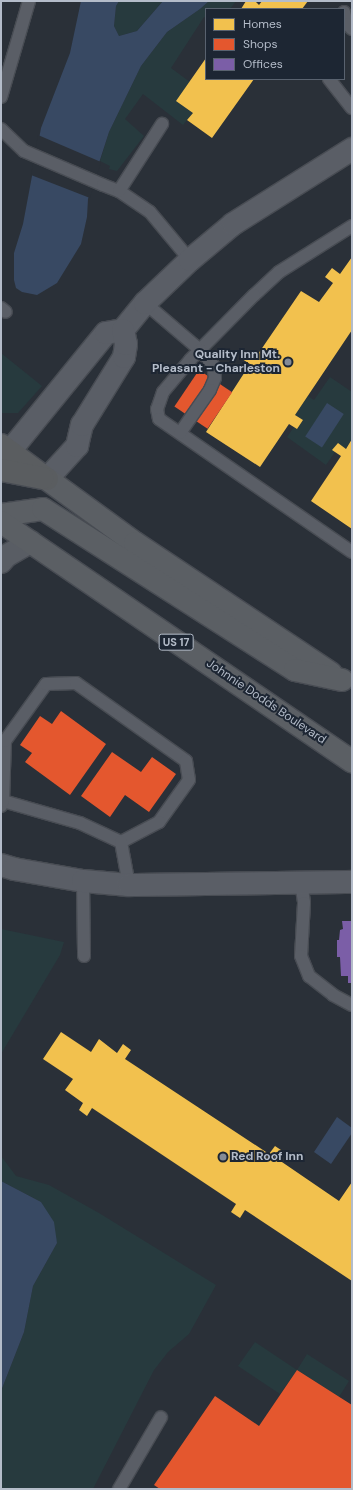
<!DOCTYPE html>
<html>
<head>
<meta charset="utf-8">
<style>
	body { margin:0 }
	#map { position:relative; width:353px; height:1490px; overflow:hidden; background:#2a3038; font-family:"DM Sans",sans-serif }
	div>[style] { position:absolute }
	[style*='--x'] { left:calc(var(--x)*1px); top:calc(var(--y)*1px); width:calc(var(--w)*1px); rotate:calc(var(--a)*1deg) }
	.green>* { inset:0; background:#273a3e }
	.water>* { inset:0; background:#384963; transform-origin:0 0 }
	.pier>* { inset:0; background:#2a3038 }
	.homes>* { inset:0; background:#f2c14e }
	.shops>* { inset:0; background:#e4572e; transform-origin:0 0 }
	.offices>* { inset:0; background:#7b5ea7 }
	.roads { filter:drop-shadow(1px 0 #484c53) drop-shadow(-1px 0 #484c53) drop-shadow(0 1px #484c53) drop-shadow(0 -1px #484c53) }
	.service>* { height:12px; margin:-6px; padding:0 6px; transform-origin:6px; border-radius:6px; background:#5a5e66 }
	.tertiary>* { height:22px; margin:-11px; padding:0 11px; transform-origin:11px; border-radius:11px; background:#5a5e66 }
	.secondary>* { height:22px; margin:-11px; padding:0 11px; transform-origin:11px; border-radius:11px; background:#595d64 }
	.trunk>* { height:22px; margin:-11px; padding:0 11px; transform-origin:11px; border-radius:11px; background:#5b5f64 }
	.motorway>* { height:22px; margin:-11px; padding:0 11px; transform-origin:11px; border-radius:11px; background:#5a5d60 }
	.dots>* { width:11px; height:11px; translate:-50% -50%; box-sizing:border-box; border:2px solid #1d2633; border-radius:50% }
	span { translate:-50% -50%; white-space:nowrap; text-align:center; line-height:1.15; -webkit-text-stroke:4px #1d2633; paint-order:stroke }
	.shield-label span { padding:1px 3px; background:#1d2633; border:1px solid; border-radius:3px; -webkit-text-stroke-width:0 }
	.shield-label { font-size:11px; color:#b4bcc9; font-weight:700 }
	.poi-label { font-size:12px; color:#b4bcc9; font-weight:700 }
	.right { translate:-100% -50%; text-align:right }
	.left { translate:0 -50%; text-align:left }
	.street-label { font-size:12px; color:#b4bcc9 }
	.frame { position:absolute; inset:0; border:2px solid #b4bcc9; pointer-events:none }
	.legend { position:absolute; left:205px; top:8px; width:140px; height:72px; box-sizing:border-box; background:#1d2633; border:1px solid #59626f; margin:0; padding:5px 7px; list-style:none; font-size:12px; color:#b4bcc9 }
	.legend li { display:flex; align-items:center; gap:8px; height:20px }
	.legend b { width:20px; border:1px solid #59626f }
</style>
</head>
<body>
<div id="map">
	<div class="green">
		<i style="clip-path:polygon(119px 1px,163px 1px,137px 31px,119px 36px,114px 26px,116px 6px)"></i>
		<i style="clip-path:polygon(209px 1px,236px 1px,230px 9px,206px 9px,206px 18px,204px 17px,171px 68px,190px 82px,177px 101px,193px 113px,183px 125px,143px 94px,125px 119px,144px 136px,117px 171px,109px 169px,110px 166px,100px 161px,109px 132px,141px 66px,167px 32px,200px 9px)"></i>
		<i style="clip-path:polygon(1px 353px,42px 386px,18px 413px,1px 413px)"></i>
		<i style="clip-path:polygon(330px 377px,352px 392px,352px 439px,346px 449px,338px 444px,333px 450px,335px 452px,326px 465px,287px 437px,294px 427px,297px 429px,303px 420px,295px 415px,308px 396px,314px 400px)"></i>
		<i style="clip-path:polygon(1px 929px,64px 942px,60px 955px,1px 1054px)"></i>
		<i style="clip-path:polygon(1px 1156px,16px 1176px,49px 1185px,99px 1213px,216px 1285px,189px 1334px,168px 1352px,154px 1370px,93px 1489px,1px 1489px,1px 1391px,24px 1332px,33px 1286px,57px 1243px,41px 1202px,1px 1181px)"></i>
		<i style="clip-path:polygon(255px 1342px,297px 1370px,307px 1354px,349px 1381px,339px 1397px,297px 1370px,280px 1394px,238px 1366px)"></i>
	</div>
	<div class="water">
		<i style="clip-path:polygon(81px 1px,119px 1px,116px 6px,114px 26px,119px 36px,137px 31px,163px 1px,209px 1px,200px 9px,167px 32px,141px 66px,109px 132px,98px 166px,88px 199px,87px 217px,81px 244px,57px 283px,37px 295px,22px 292px,16px 288px,14px 280px,14px 253px,23px 224px,41px 128px,70px 53px)"></i>
		<i style="left:327px;top:403px;width:20px;height:40px;rotate:33deg"></i>
		<i style="clip-path:polygon(337px 1117px,352px 1128px,352px 1133px,331px 1164px,314px 1152px)"></i>
		<i style="clip-path:polygon(1px 1181px,41px 1202px,54px 1222px,57px 1243px,33px 1286px,24px 1332px,1px 1391px)"></i>
	</div>
	<div class="pier">
		<i style="clip-path:polygon(38px 135px,101px 162px,90px 198px,31px 175px)"></i>
	</div>
	<div class="homes">
		<i style="clip-path:polygon(246px 1px,255px 1px,259px 5px,262px 1px,308px 1px,302px 9px,241px 9px)"></i>
		<i style="clip-path:polygon(206px 58px,206px 79px,254px 79px,212px 138px,187px 120px,193px 113px,176px 101px)"></i>
		<i style="clip-path:polygon(352px 257px,352px 330px,295px 415px,303px 420px,297px 429px,289px 424px,260px 467px,206px 432px,250px 364px,242px 359px,248px 351px,256px 357px,301px 291px,319px 302px,333px 283px,325px 277px,332px 268px,340px 274px)"></i>
		<i style="clip-path:polygon(352px 439px,352px 529px,311px 501px,341px 456px,332px 450px,338px 443px,346px 449px)"></i>
		<i style="clip-path:polygon(61px 1032px,91px 1052px,99px 1039px,117px 1053px,123px 1044px,131px 1050px,125px 1059px,269px 1154px,275px 1146px,284px 1152px,279px 1160px,339px 1201px,352px 1182px,352px 1281px,245px 1210px,240px 1218px,231px 1212px,236px 1204px,92px 1108px,87px 1116px,79px 1110px,83px 1103px,65px 1090px,73px 1079px,43px 1059px)"></i>
	</div>
	<div class="shops">
		<i style="left:199px;top:370px;width:40px;height:44px;rotate:34deg"></i>
		<i style="clip-path:polygon(61px 711px,106px 744px,70px 795px,25px 762px,32px 753px,20px 745px,40px 716px,52px 724px)"></i>
		<i style="clip-path:polygon(112px 752px,141px 772px,152px 757px,176px 774px,149px 812px,125px 795px,110px 817px,81px 796px)"></i>
		<i style="clip-path:polygon(297px 1370px,352px 1405px,352px 1489px,160px 1489px,154px 1485px,215px 1396px,259px 1426px)"></i>
	</div>
	<div class="offices">
		<i style="clip-path:polygon(342px 921px,352px 921px,352px 983px,348px 983px,348px 976px,341px 976px,340px 957px,337px 957px,337px 940px,339px 940px,340px 930px,343px 929px)"></i>
	</div>
	<div class="roads">
		<div class="service">
			<i style="--x:344;--y:12;--w:12;--a:76"></i>
			<i style="--x:347;--y:24;--w:7;--a:45"></i>
			<i style="--x:329;--y:79;--w:37;--a:52"></i>
			<i style="--x:1;--y:97;--w:100;--a:-73.7"></i>
			<i style="--x:1;--y:129;--w:32;--a:44"></i>
			<i style="--x:24;--y:151;--w:86;--a:23.3"></i>
			<i style="--x:103;--y:185;--w:17;--a:21"></i>
			<i style="--x:119;--y:191;--w:37;--a:34"></i>
			<i style="--x:150;--y:212;--w:62;--a:50.2"></i>
			<i style="--x:119;--y:191;--w:80;--a:-57.3"></i>
			<i style="--x:352;--y:226;--w:86;--a:147.8"></i>
			<i style="--x:279;--y:272;--w:34;--a:137"></i>
			<i style="--x:254;--y:295;--w:91;--a:134.6"></i>
			<i style="--x:190;--y:360;--w:42;--a:130.2"></i>
			<i style="--x:163;--y:392;--w:18;--a:109"></i>
			<i style="--x:157;--y:409;--w:10;--a:79"></i>
			<i style="--x:159;--y:419;--w:234;--a:34.6"></i>
			<i style="--x:145;--y:303;--w:72;--a:40.5"></i>
			<i style="--x:200;--y:350;--w:20;--a:49"></i>
			<i style="--x:213;--y:365;--w:13;--a:81"></i>
			<i style="--x:215;--y:378;--w:13;--a:113"></i>
			<i style="--x:210;--y:390;--w:52;--a:124.9"></i>
			<i style="--x:1;--y:308;--w:6;--a:39"></i>
			<i style="--x:3;--y:801;--w:80;--a:15.9"></i>
			<i style="--x:80;--y:823;--w:45;--a:24.9"></i>
			<i style="--x:1;--y:806;--w:5;--a:-68"></i>
			<i style="--x:3;--y:801;--w:60;--a:-88.1"></i>
			<i style="--x:5;--y:741;--w:70;--a:-54.3"></i>
			<i style="--x:46;--y:684;--w:30;--a:-2"></i>
			<i style="--x:76;--y:683;--w:135;--a:35.3"></i>
			<i style="--x:186;--y:761;--w:19;--a:81"></i>
			<i style="--x:189;--y:780;--w:52;--a:125.5"></i>
			<i style="--x:159;--y:822;--w:43;--a:152.2"></i>
			<i style="--x:121;--y:842;--w:44;--a:79.5"></i>
			<i style="--x:83;--y:881;--w:75;--a:89.2"></i>
			<i style="--x:301;--y:883;--w:20;--a:81"></i>
			<i style="--x:304;--y:903;--w:53;--a:93.2"></i>
			<i style="--x:301;--y:956;--w:22;--a:68"></i>
			<i style="--x:309;--y:976;--w:31;--a:38"></i>
			<i style="--x:333;--y:995;--w:21;--a:28"></i>
			<i style="--x:119;--y:1489;--w:83;--a:-59.7"></i>
		</div>
		<div class="tertiary">
			<i style="--x:10;--y:451;--w:152;--a:-50.9"></i>
			<i style="--x:106;--y:333;--w:17;--a:-10"></i>
			<i style="--x:123;--y:330;--w:35;--a:-51"></i>
			<i style="--x:145;--y:303;--w:62;--a:-43.7"></i>
			<i style="--x:190;--y:260;--w:56;--a:-39.9"></i>
			<i style="--x:233;--y:224;--w:141;--a:-32.2"></i>
			<i style="--x:47;--y:479;--w:45;--a:-47.7"></i>
			<i style="--x:77;--y:446;--w:22;--a:-77"></i>
			<i style="--x:82;--y:425;--w:80;--a:-58.3"></i>
			<i style="--x:124;--y:357;--w:13;--a:-81"></i>
			<i style="--x:126;--y:344;--w:14;--a:-102"></i>
			<i style="--x:1;--y:865;--w:14;--a:17"></i>
			<i style="--x:14;--y:869;--w:70;--a:9.9"></i>
			<i style="--x:83;--y:881;--w:46;--a:5"></i>
			<i style="--x:129;--y:885;--w:223;--a:-0.8"></i>
		</div>
		<div class="secondary">
			<i style="--x:1;--y:562;--w:8;--a:-50"></i>
			<i style="--x:6;--y:556;--w:28;--a:-30"></i>
		</div>
		<div class="trunk">
			<i style="--x:47;--y:479;--w:109;--a:36"></i>
			<i style="--x:135;--y:543;--w:235;--a:33.6"></i>
			<i style="--x:1;--y:515;--w:42;--a:-8.1"></i>
			<i style="--x:43;--y:509;--w:299;--a:32.6"></i>
			<i style="--x:295;--y:670;--w:48;--a:12"></i>
			<i style="--x:1;--y:522;--w:425;--a:34.3"></i>
		</div>
		<div class="motorway">
			<i style="--x:1;--y:445;--w:57;--a:36.5"></i>
			<i style="--x:1;--y:470;--w:42;--a:11"></i>
		</div>
	</div>
	<div class="dots">
		<i style="left:288px;top:362px;background:#848b96"></i>
		<i style="left:223px;top:1157px;background:#848b96"></i>
	</div>
	<div class="shield-label">
		<span style="left:176px;top:642px">US 17</span>
	</div>
	<div class="poi-label">
		<span class="right" style="left:280px;top:362px">Quality Inn Mt.<br>Pleasant - Charleston</span>
		<span class="left" style="left:231px;top:1157px">Red Roof Inn</span>
	</div>
	<div class="street-label">
		<span style="left:266px;top:702px;rotate:34deg">Johnnie Dodds Boulevard</span>
	</div>
	<div class="frame"></div>
	<ul class="legend">
	<li><b style="height:11px;background:#f2c14e"></b>Homes</li>
	<li><b style="height:11px;background:#e4572e"></b>Shops</li>
	<li><b style="height:11px;background:#7b5ea7"></b>Offices</li>
	</ul>
</div>
</body>
</html>
